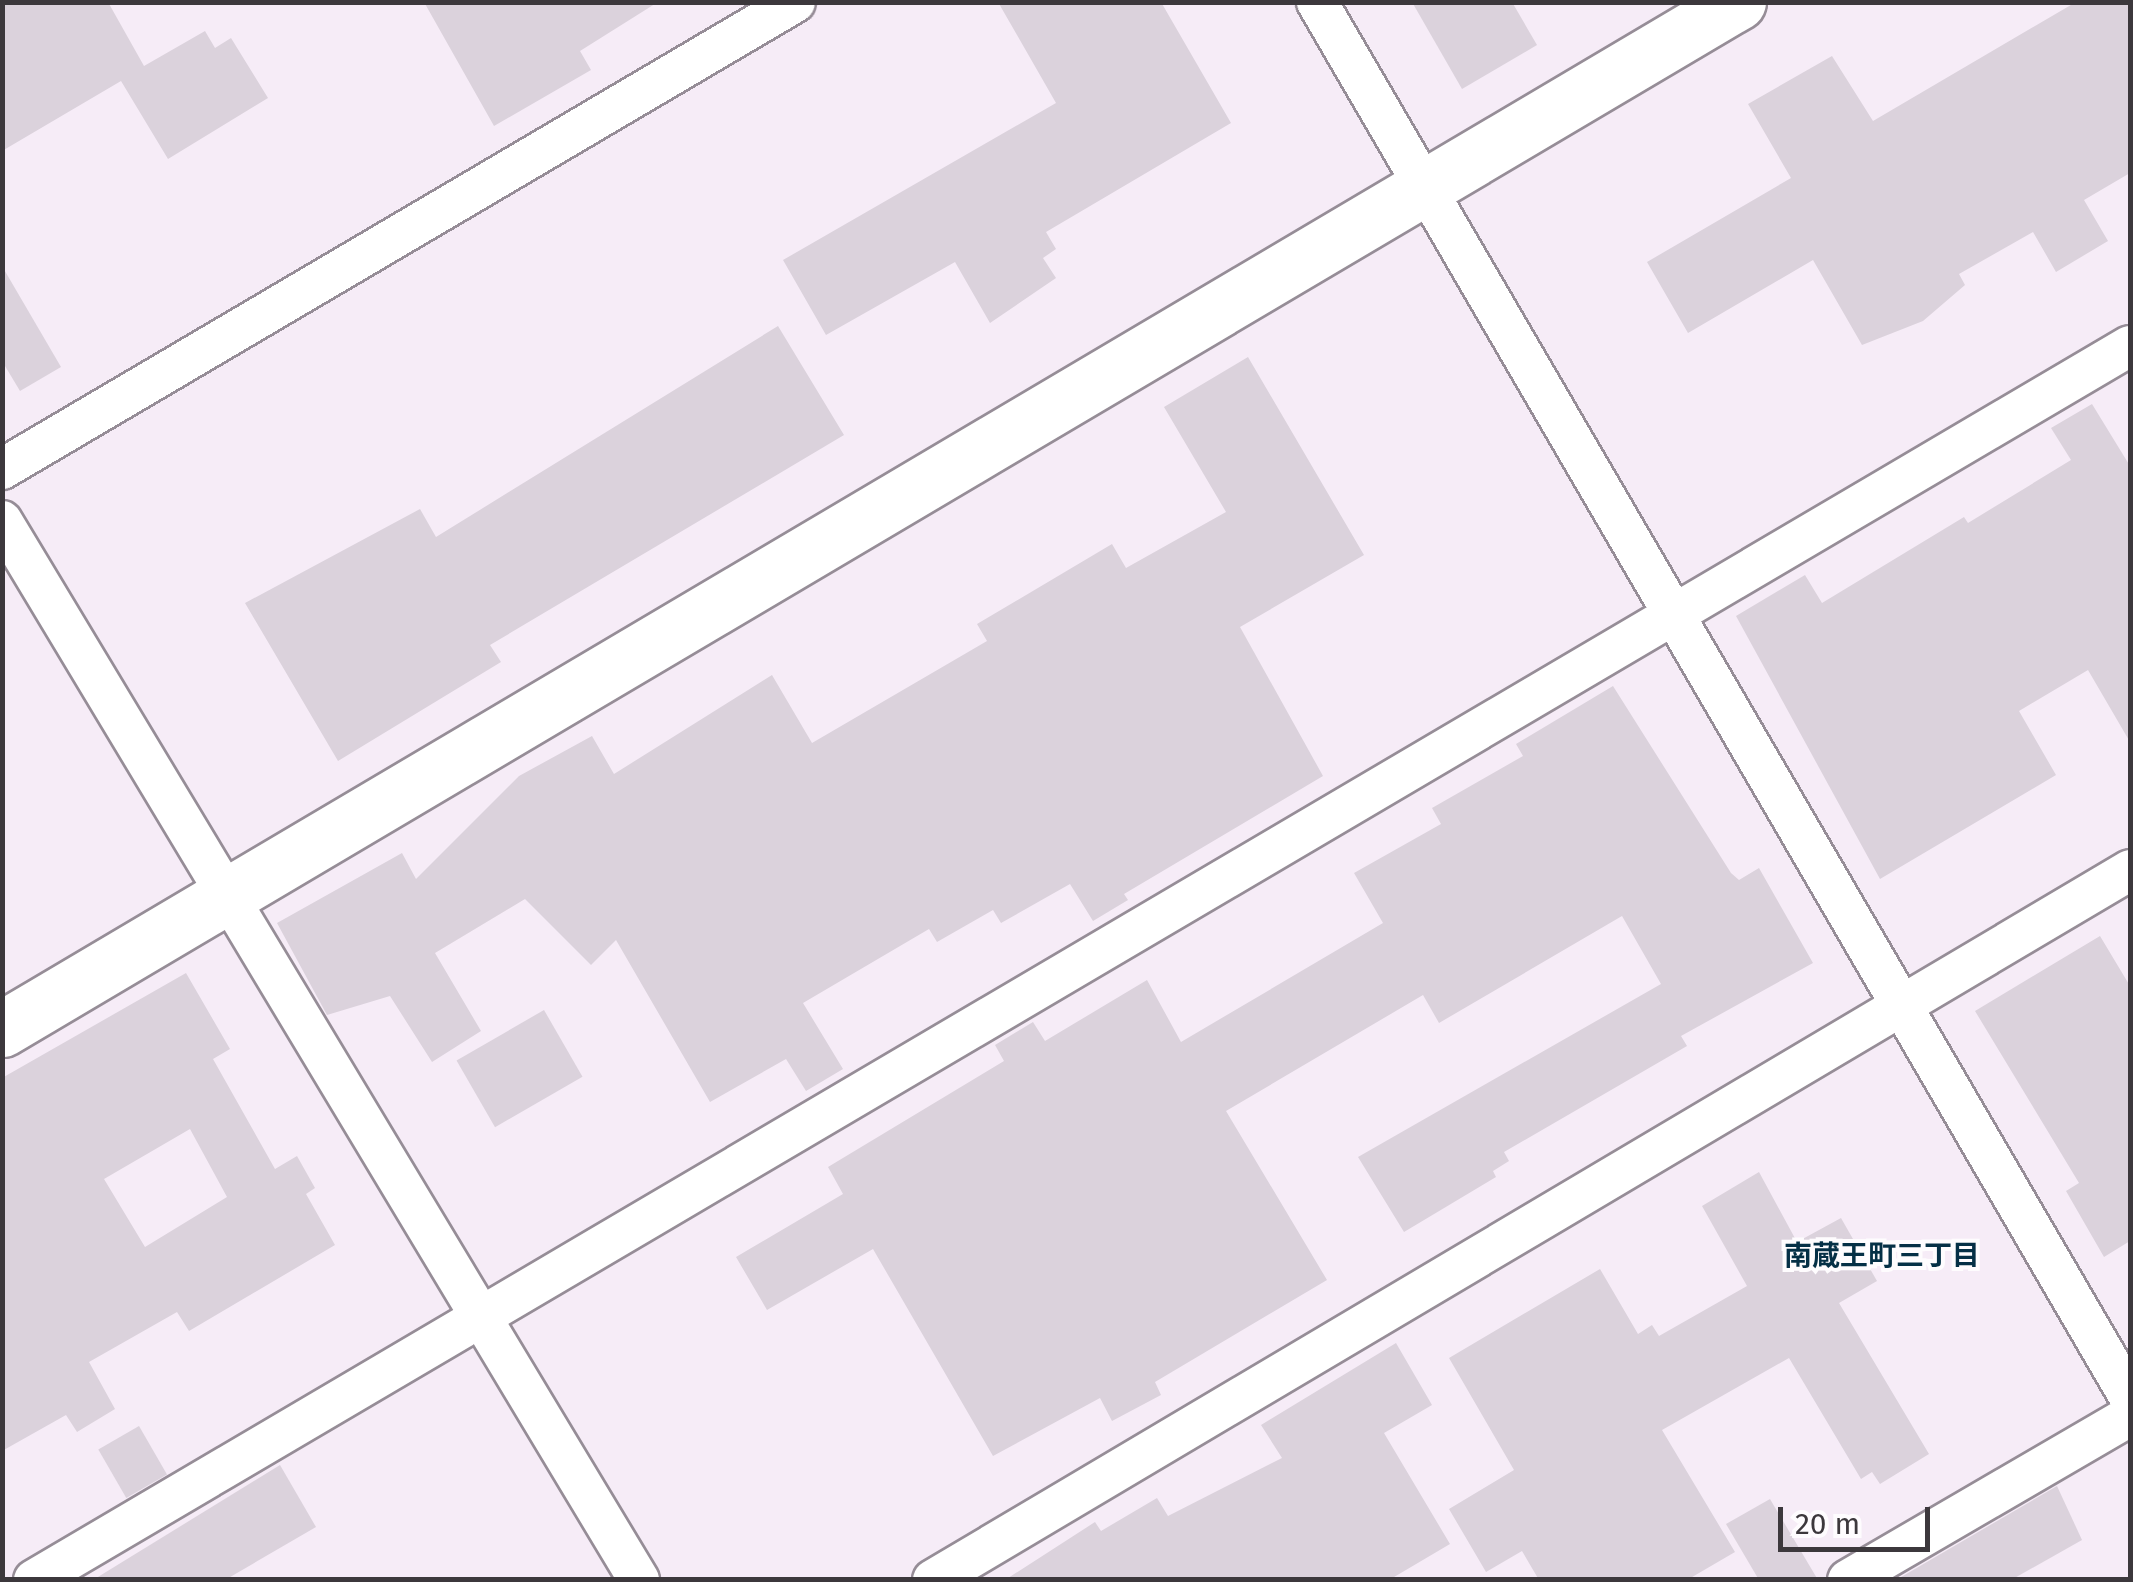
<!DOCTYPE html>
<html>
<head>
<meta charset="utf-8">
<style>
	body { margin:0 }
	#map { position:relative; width:2133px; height:1582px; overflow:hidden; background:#f6ecf7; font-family:"Fira Sans","Noto Sans JP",sans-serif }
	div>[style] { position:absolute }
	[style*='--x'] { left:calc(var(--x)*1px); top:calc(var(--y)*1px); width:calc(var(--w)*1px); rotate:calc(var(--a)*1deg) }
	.building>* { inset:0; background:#dbd2dc; transform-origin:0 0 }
	.roads { filter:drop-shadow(2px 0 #968d97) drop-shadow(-2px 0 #968d97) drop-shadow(0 2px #968d97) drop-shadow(0 -2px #968d97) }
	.street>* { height:40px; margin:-20px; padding:0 20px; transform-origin:20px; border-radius:20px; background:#fff }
	.secondary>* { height:55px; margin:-27.5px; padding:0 27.5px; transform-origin:27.5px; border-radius:27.5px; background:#fff }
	span { translate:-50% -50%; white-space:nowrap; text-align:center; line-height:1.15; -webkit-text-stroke:8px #fefcfe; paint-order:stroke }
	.neighbourhood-label { font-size:28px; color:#053046; font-weight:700 }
	.frame { position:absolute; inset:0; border:5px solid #3c383c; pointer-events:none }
	.scale { position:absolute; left:1778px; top:1507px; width:152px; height:45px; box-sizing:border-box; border:5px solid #3c383c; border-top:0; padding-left:12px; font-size:30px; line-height:35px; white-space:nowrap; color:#3c383c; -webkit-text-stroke:8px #fefcfe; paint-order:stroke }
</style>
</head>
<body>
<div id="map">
	<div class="building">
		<i style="clip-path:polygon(2px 2px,108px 2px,144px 66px,205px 31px,215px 48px,231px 38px,268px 98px,168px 159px,121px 81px,2px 151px)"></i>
		<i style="clip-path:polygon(424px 2px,658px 2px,580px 51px,591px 70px,494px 126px)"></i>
		<i style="clip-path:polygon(998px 2px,1161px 2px,1231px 123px,1046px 232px,1056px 249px,1043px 258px,1056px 278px,990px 323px,955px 262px,826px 335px,783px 260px,1056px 103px)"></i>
		<i style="clip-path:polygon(1412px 2px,1512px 2px,1537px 45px,1462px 89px)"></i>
		<i style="clip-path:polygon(2076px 2px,2130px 2px,2130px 173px,2084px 200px,2108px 241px,2056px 272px,2033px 232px,1959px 274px,1965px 285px,1923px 321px,1862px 345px,1813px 260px,1688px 333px,1647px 262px,1791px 178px,1748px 104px,1832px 56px,1873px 121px)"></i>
		<i style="clip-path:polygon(2px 266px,61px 367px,20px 391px,2px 361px)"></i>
		<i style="clip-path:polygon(778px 326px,844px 435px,490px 645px,501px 662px,338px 761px,245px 603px,420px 509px,436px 537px)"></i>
		<i style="clip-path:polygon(1248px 357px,1364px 555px,1240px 627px,1323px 776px,1124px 894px,1128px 900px,1093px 921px,1070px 884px,1001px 923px,993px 910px,937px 942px,929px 929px,803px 1003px,843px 1069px,806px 1091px,786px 1059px,710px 1102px,616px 940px,591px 965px,525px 899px,435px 953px,481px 1031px,432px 1062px,390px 996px,327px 1015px,277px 923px,402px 853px,416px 879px,519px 776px,592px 736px,614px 774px,772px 675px,812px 743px,987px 641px,977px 624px,1112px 544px,1126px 568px,1226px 512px,1164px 407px)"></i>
		<i style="clip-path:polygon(2092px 404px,2130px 466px,2130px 742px,2088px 670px,2019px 711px,2056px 775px,1880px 879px,1736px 616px,1805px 575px,1822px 603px,1964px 517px,1968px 523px,2071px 460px,2051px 428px)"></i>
		<i style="clip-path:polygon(1613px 686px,1731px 873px,1739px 880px,1759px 868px,1813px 963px,1681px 1036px,1687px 1046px,1504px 1152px,1509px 1161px,1493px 1171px,1496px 1177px,1404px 1232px,1358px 1157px,1661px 984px,1622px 916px,1439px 1023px,1423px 995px,1226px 1111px,1327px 1280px,1155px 1382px,1161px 1395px,1112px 1421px,1100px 1398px,993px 1456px,873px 1249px,767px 1310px,736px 1257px,843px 1194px,828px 1167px,1004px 1061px,995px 1045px,1033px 1022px,1045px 1041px,1147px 980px,1181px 1042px,1383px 923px,1354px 873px,1441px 824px,1432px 808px,1523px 756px,1516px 744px)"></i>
		<i style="clip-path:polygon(2100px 936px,2130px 986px,2130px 1241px,2104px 1257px,2066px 1191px,2079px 1183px,1975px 1011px)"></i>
		<i style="clip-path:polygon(evenodd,186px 973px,230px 1049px,213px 1059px,275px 1169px,297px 1156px,315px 1188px,306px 1194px,335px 1245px,189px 1331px,177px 1312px,89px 1362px,115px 1409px,77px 1432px,66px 1415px,2px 1451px,2px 1078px,186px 973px,190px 1129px,227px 1197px,145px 1247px,104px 1179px,190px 1129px)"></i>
		<i style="left:544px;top:1010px;width:77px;height:101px;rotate:60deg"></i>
		<i style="clip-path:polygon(1759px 1172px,1797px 1242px,1841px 1218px,1877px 1281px,1839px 1303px,1929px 1454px,1880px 1484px,1872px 1472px,1861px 1479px,1789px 1358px,1662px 1430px,1735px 1552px,1687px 1580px,1539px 1580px,1522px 1551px,1486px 1572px,1449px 1509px,1514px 1470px,1449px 1358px,1600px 1269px,1638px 1334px,1652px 1325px,1659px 1336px,1747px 1286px,1702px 1206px)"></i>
		<i style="clip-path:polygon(1396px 1343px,1432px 1405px,1384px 1433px,1450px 1544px,1389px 1580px,1005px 1580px,1095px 1522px,1101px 1531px,1157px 1498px,1168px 1516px,1282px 1458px,1261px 1425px)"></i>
		<i style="left:139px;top:1426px;width:56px;height:47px;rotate:60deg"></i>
		<i style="clip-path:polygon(280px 1465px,316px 1527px,225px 1580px,93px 1580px)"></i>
		<i style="clip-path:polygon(2057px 1486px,2082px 1540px,2011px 1580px,1896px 1580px)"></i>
		<i style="clip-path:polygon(1770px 1499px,1818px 1580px,1759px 1580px,1726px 1524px)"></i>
	</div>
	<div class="roads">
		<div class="street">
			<i style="--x:1317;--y:2;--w:1615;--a:59.78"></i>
			<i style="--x:2;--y:469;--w:920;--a:-30.49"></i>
			<i style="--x:2;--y:521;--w:1236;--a:58.97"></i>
			<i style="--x:34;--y:1580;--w:2432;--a:-30.49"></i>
			<i style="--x:933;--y:1580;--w:1392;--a:-30.67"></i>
			<i style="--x:1848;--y:1580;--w:326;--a:-30.2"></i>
		</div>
		<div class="secondary">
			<i style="--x:2;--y:1029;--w:2017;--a:-30.61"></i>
		</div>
	</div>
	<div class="neighbourhood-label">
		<span style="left:1882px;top:1256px">南蔵王町三丁目</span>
	</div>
	<div class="frame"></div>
	<div class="scale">20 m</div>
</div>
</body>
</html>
